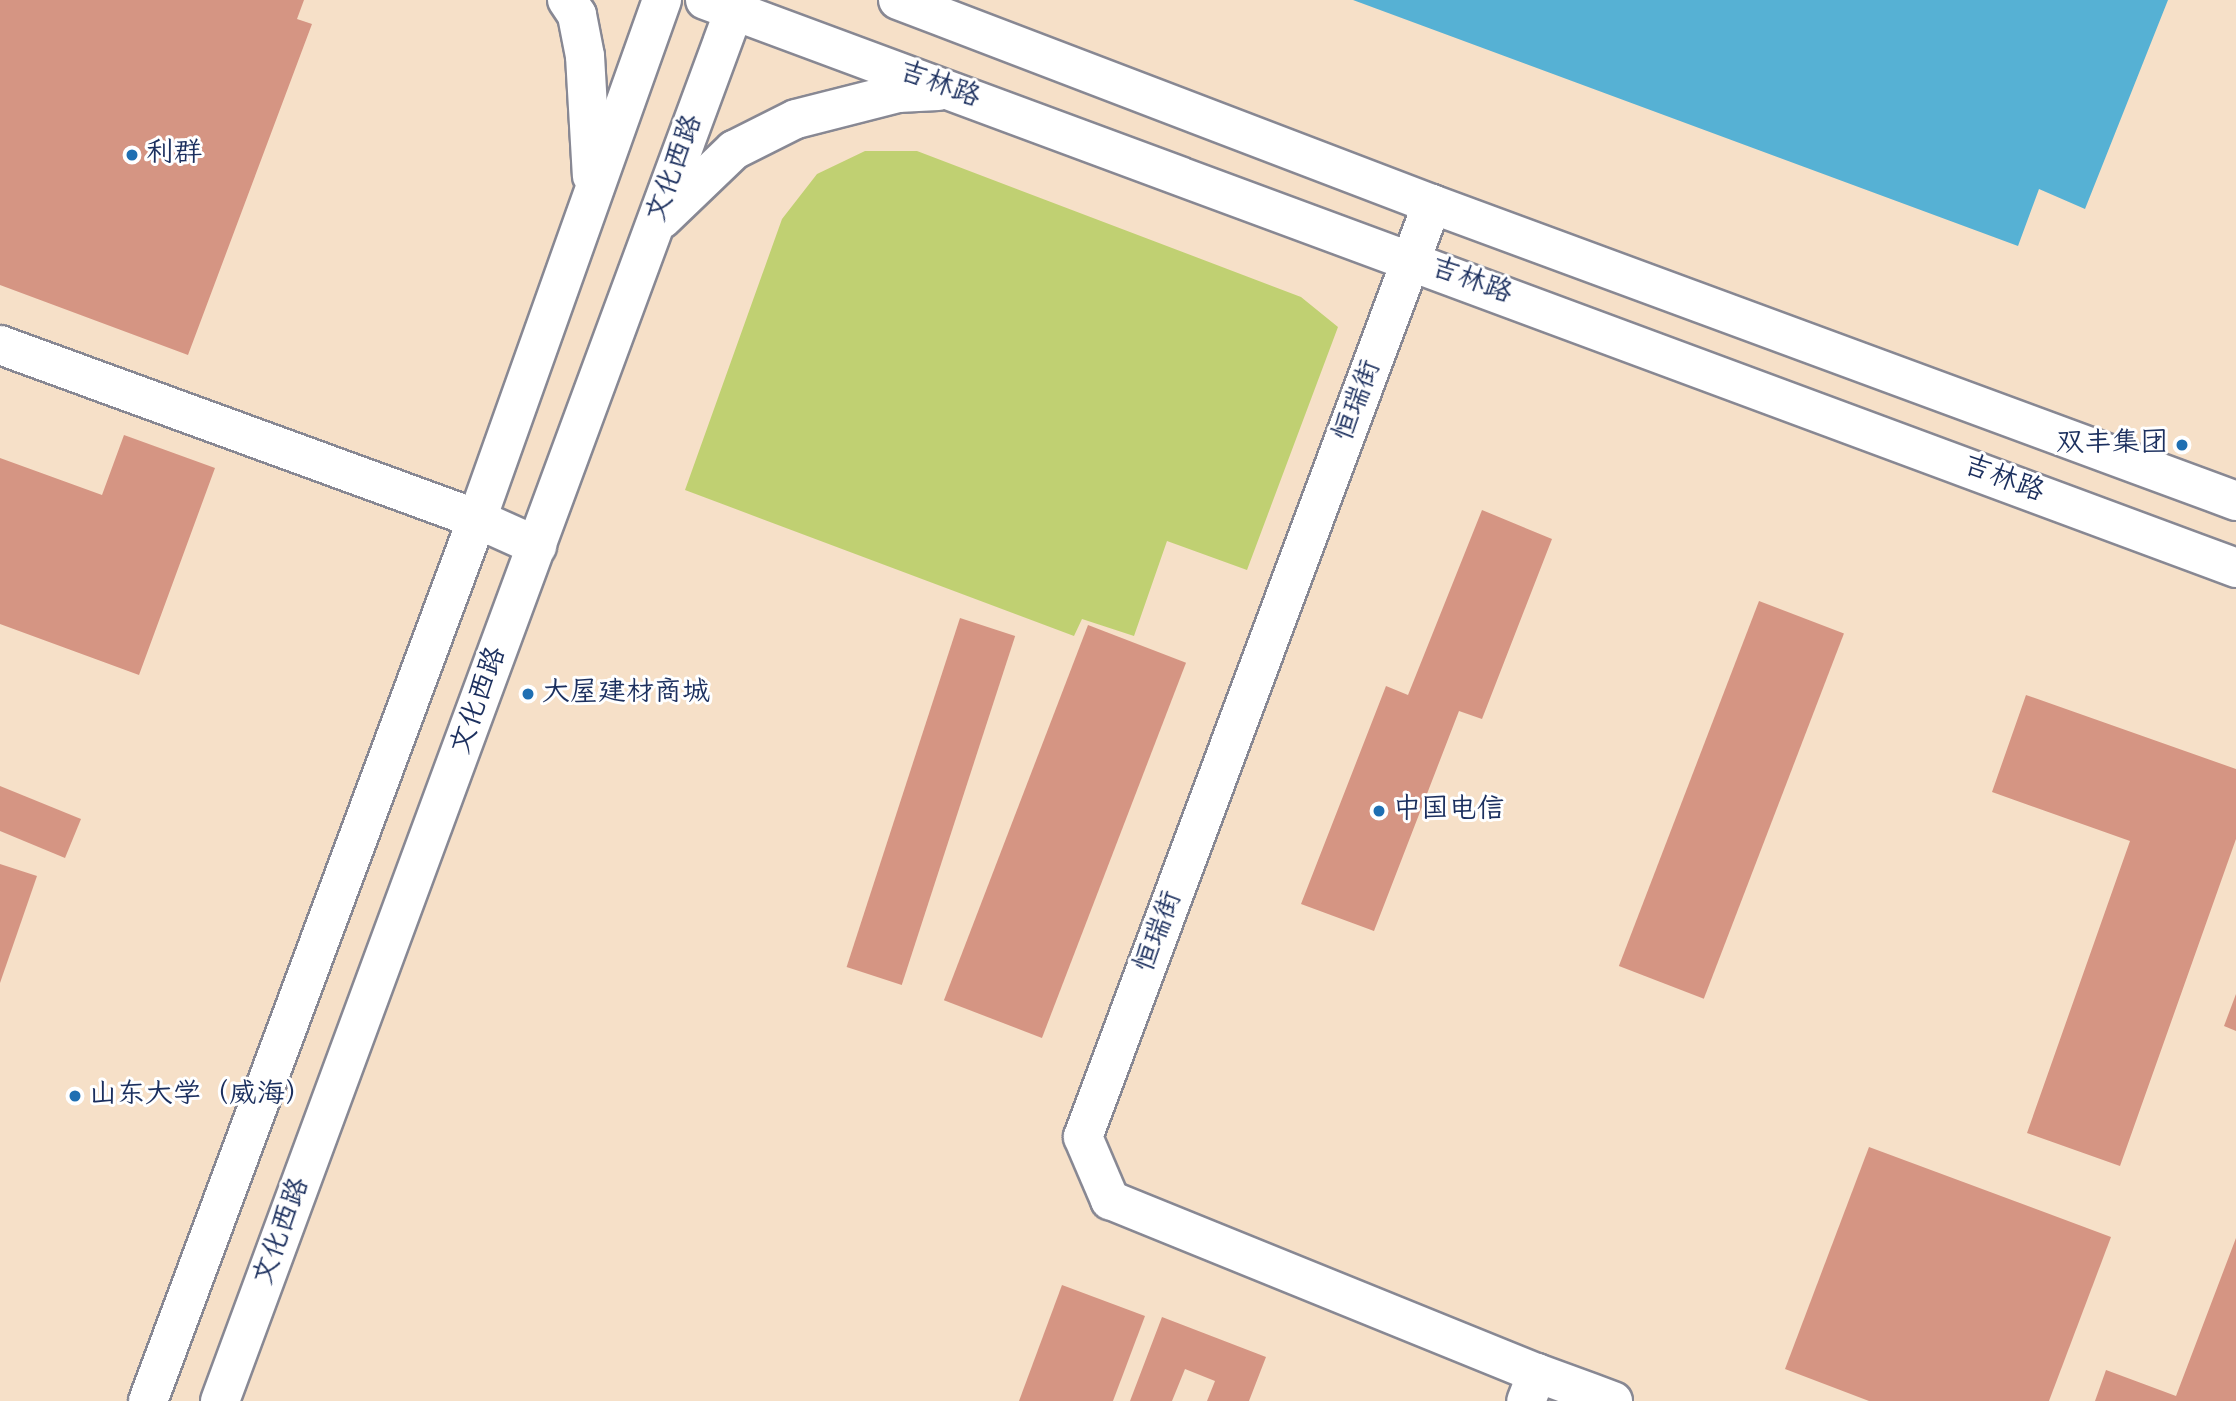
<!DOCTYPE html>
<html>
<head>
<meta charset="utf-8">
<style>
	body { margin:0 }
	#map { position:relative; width:2236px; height:1401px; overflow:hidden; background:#f6e0c8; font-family:"Indie Flower","LXGW WenKai TC",sans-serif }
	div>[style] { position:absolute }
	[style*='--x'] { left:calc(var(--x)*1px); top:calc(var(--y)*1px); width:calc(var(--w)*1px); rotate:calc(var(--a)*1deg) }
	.green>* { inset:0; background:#c0d072 }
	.water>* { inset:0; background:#56b1d4 }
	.building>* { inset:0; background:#d59583; transform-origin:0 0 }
	.roads { filter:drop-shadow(2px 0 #888893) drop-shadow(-2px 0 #888893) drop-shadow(0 2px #888893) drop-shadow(0 -2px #888893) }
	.minor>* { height:38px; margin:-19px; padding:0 19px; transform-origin:19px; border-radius:19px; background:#fff }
	.major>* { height:38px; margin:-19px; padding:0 19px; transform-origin:19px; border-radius:19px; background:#fff }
	.dots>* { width:19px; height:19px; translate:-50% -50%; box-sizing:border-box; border:4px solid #fff; border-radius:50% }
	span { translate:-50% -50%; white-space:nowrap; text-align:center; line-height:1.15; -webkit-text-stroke:6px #fff; paint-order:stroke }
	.street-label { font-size:28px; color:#1b2f5e }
	.poi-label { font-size:28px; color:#1b2f5e }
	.left { translate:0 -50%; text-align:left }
	.right { translate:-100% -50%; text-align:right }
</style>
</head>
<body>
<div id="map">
	<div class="green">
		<i style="clip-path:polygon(865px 151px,917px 151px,1301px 297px,1338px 327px,1247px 570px,1167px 541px,1134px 636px,1082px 619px,1074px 636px,685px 490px,782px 219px,817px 174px)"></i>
	</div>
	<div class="water">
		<i style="clip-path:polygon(1353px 0,2168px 0,2085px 209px,2039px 189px,2018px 246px)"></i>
	</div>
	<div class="building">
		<i style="clip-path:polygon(0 0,304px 0,297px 19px,312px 24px,188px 355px,0 285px)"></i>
		<i style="clip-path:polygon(124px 435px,215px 468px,139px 675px,0 624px,0 458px,102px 495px)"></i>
		<i style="clip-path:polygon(1482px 510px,1552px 539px,1482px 719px,1459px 711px,1374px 931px,1301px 904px,1386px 686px,1408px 695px)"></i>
		<i style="left:1759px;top:601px;width:91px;height:391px;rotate:21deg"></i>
		<i style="left:960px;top:618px;width:58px;height:367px;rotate:18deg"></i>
		<i style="left:1088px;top:625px;width:105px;height:402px;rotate:21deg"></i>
		<i style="clip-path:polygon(2026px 695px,2236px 769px,2236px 839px,2120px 1166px,2027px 1133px,2130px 841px,1992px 792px)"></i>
		<i style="clip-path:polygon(0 786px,81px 819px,65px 858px,0 831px)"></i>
		<i style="clip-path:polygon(0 864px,37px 876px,0 983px)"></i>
		<i style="clip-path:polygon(2236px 994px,2236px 1031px,2224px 1026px)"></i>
		<i style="clip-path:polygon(1869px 1147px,2111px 1237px,2049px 1401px,1869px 1401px,1785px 1369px)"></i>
		<i style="clip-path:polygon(2236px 1238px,2236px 1401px,2095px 1401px,2106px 1370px,2176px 1396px)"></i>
		<i style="clip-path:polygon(1062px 1285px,1145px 1316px,1113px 1401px,1019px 1401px)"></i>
		<i style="clip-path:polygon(1162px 1317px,1266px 1357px,1249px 1401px,1207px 1401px,1215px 1381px,1185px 1369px,1172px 1401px,1130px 1401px)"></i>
	</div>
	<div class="roads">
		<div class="minor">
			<i style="--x:1432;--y:204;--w:996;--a:110.51"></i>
			<i style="--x:1083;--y:1137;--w:69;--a:66.8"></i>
			<i style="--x:1110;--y:1200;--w:461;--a:22.1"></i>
			<i style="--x:1537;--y:1373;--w:30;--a:111"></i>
			<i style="--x:0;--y:345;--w:508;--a:20.04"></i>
			<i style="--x:477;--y:519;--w:66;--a:24.2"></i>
			<i style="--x:1537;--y:1373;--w:81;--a:20.2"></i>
		</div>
		<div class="major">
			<i style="--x:567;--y:0;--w:18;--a:56"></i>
			<i style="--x:577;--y:15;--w:42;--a:79"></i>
			<i style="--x:585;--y:56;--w:120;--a:86.7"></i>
			<i style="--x:705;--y:0;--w:1633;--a:20.35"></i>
			<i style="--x:898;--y:0;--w:572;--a:20.91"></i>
			<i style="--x:1432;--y:204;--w:857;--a:20.27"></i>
			<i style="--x:662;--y:219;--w:100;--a:-43.8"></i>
			<i style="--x:734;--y:150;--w:69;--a:-26.6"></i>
			<i style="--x:796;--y:119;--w:105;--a:-14.3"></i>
			<i style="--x:898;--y:93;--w:40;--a:-2.9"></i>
			<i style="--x:148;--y:1401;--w:941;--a:-69.54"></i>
			<i style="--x:477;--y:519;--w:551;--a:-70.38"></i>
			<i style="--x:220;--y:1401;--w:1494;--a:-69.71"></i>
		</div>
	</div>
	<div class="dots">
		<i style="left:132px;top:155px;background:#1f6fb2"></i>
		<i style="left:2182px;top:445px;background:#1f6fb2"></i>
		<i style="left:528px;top:694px;background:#1f6fb2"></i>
		<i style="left:1379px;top:811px;background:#1f6fb2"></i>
		<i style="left:75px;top:1096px;background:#1f6fb2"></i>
	</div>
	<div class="street-label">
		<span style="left:939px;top:86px;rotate:20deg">吉林路</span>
		<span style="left:676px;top:169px;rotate:-70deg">文化西路</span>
		<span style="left:1471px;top:282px;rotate:20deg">吉林路</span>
		<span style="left:1359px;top:401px;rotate:-69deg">恒瑞街</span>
		<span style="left:2003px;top:480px;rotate:21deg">吉林路</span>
		<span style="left:480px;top:701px;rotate:-70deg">文化西路</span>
		<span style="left:1160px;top:932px;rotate:-69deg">恒瑞街</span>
		<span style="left:283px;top:1232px;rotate:-70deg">文化西路</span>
	</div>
	<div class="poi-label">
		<span class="left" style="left:146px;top:155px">利群</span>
		<span class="right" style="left:2168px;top:445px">双丰集团</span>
		<span class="left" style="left:542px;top:694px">大屋建材商城</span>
		<span class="left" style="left:1393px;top:811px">中国电信</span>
		<span class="left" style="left:89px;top:1096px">山东大学（威海）</span>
	</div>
</div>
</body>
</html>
